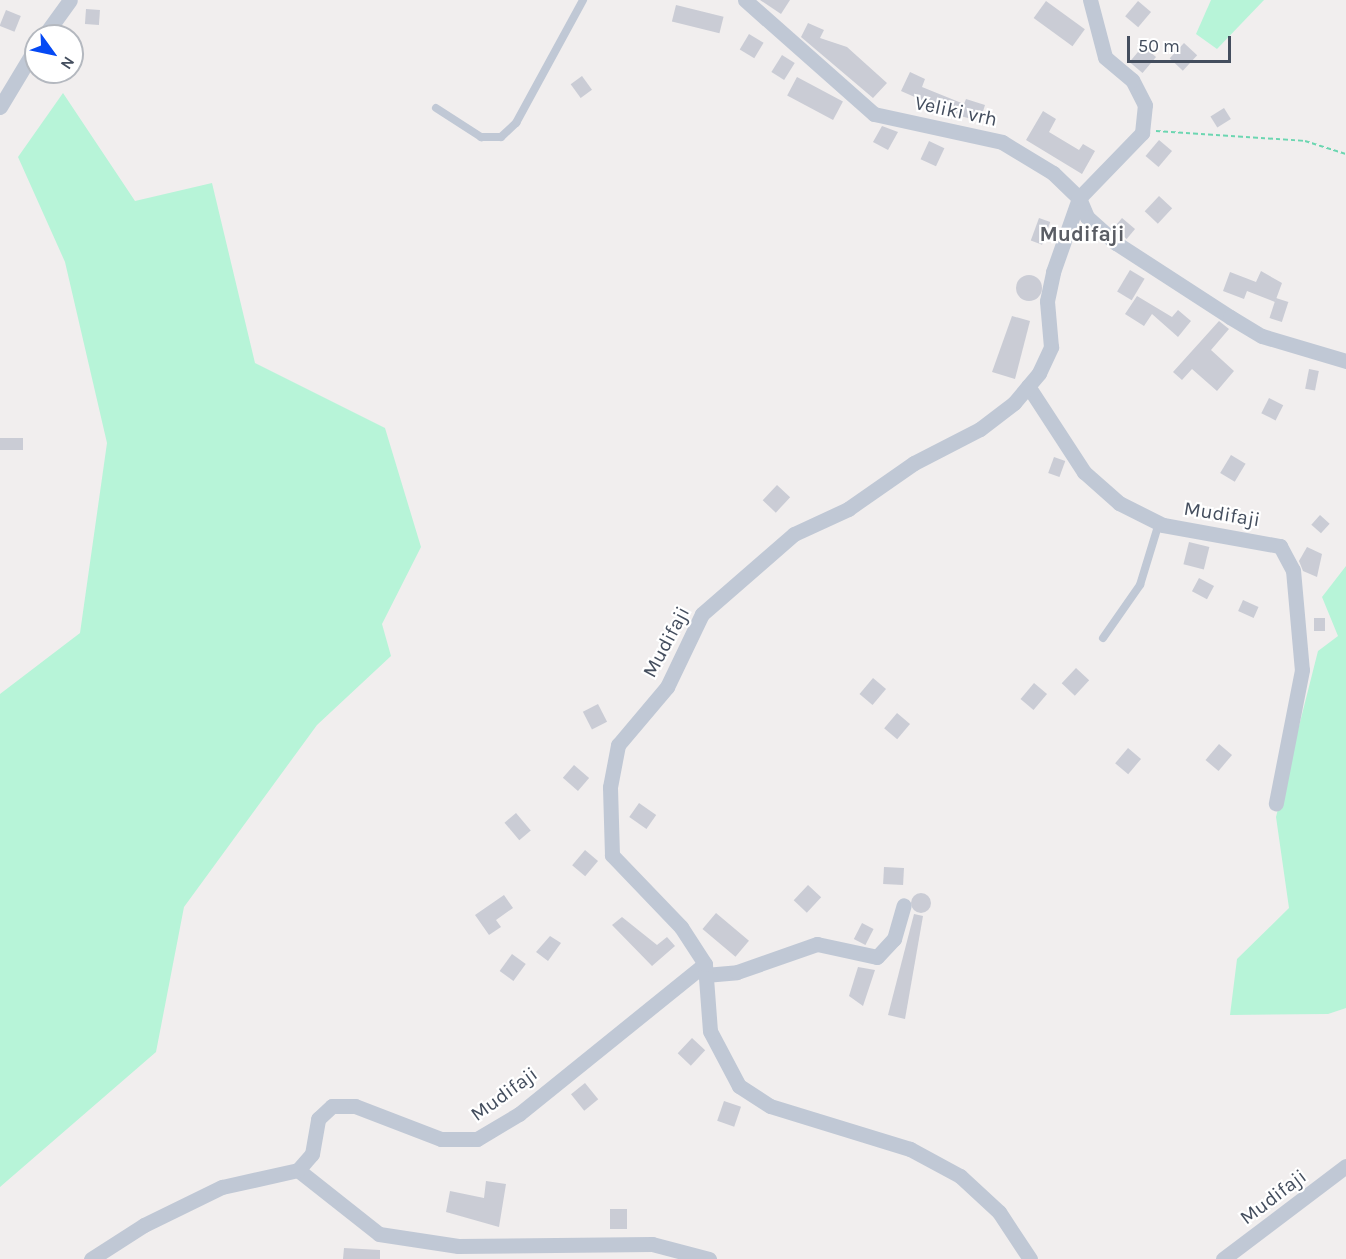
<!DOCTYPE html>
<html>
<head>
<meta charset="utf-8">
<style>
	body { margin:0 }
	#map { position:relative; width:1346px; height:1259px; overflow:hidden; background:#f1eeee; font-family:Karla,sans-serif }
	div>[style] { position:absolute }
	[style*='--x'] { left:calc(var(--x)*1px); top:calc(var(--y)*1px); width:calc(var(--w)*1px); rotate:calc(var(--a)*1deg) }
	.green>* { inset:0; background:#b7f4d8 }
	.building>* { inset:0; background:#caccd5; transform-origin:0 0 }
	.round { border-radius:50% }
	.path>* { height:2px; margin-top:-1px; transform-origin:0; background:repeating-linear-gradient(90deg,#6cd6b1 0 4.5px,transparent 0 7.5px) }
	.service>* { height:8px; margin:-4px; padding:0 4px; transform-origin:4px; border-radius:4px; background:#c0c8d5 }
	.minor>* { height:15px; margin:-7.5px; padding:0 7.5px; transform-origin:7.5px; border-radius:7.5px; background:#c0c8d5 }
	span { translate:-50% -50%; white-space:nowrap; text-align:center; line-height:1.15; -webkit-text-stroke:4.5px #fff; paint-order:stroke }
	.street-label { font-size:20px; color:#444e5e }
	.neighbourhood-label { font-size:21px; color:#5a5d64; font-weight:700 }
	.north { position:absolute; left:24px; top:24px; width:60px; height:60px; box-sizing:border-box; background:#fff; border:2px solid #b4b8bf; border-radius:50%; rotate:123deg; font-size:16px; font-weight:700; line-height:24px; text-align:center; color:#444e5e }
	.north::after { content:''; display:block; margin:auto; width:21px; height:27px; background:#0549f4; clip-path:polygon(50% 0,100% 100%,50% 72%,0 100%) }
	.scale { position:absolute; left:1127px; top:36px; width:104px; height:27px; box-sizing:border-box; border:3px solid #444e5e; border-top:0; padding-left:8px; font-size:18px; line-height:21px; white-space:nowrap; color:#444e5e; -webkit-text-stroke:4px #fff; paint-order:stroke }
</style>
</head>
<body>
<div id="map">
	<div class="green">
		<i style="clip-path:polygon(1211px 0,1264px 0,1217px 49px,1196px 34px)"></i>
		<i style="clip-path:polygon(63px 93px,135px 201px,212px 183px,255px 363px,385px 428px,421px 547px,382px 624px,391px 656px,317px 725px,184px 907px,156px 1052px,0 1187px,0 694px,80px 633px,107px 443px,65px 262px,18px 157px)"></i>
		<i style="clip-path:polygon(1346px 566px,1346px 1008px,1328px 1014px,1230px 1015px,1237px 959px,1289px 908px,1276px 817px,1318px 651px,1338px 636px,1322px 597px)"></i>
	</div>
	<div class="building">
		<i style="clip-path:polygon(760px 0,790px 0,781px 14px)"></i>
		<i style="left:1046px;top:1px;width:48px;height:21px;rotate:36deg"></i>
		<i style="left:1138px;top:1px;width:17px;height:20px;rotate:40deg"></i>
		<i style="left:676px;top:5px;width:49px;height:17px;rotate:14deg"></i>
		<i style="left:86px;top:9px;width:14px;height:15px;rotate:4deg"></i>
		<i style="left:6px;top:10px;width:16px;height:17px;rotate:22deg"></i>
		<i style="clip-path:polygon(808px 23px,824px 30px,820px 38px,847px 47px,887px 83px,873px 98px,801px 37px)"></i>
		<i style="left:749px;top:34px;width:17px;height:18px;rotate:31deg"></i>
		<i style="left:1184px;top:43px;width:18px;height:21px;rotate:43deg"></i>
		<i style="left:1143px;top:46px;width:17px;height:21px;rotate:40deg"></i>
		<i style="left:782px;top:55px;width:15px;height:20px;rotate:32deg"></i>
		<i style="clip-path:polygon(910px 72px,925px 79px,922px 87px,964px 104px,966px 99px,985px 105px,980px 121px,924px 107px,926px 102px,901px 91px)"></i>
		<i style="left:582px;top:76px;width:17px;height:14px;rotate:54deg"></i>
		<i style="left:797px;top:77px;width:52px;height:21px;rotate:28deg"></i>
		<i style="left:1224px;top:108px;width:13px;height:16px;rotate:58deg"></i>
		<i style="clip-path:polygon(1043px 111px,1056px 119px,1049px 132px,1079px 150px,1083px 144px,1095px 151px,1082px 174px,1026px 140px)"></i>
		<i style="clip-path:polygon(882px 126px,898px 132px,888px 150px,873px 142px)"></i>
		<i style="left:1159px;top:140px;width:17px;height:21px;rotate:40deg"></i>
		<i style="left:929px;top:141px;width:17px;height:20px;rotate:25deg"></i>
		<i style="left:1159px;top:196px;width:18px;height:21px;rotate:43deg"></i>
		<i style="left:1039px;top:218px;width:12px;height:24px;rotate:20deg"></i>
		<i style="left:1122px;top:218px;width:17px;height:13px;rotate:40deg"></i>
		<i style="left:1130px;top:270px;width:17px;height:25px;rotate:31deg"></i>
		<i style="clip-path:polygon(1261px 271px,1282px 283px,1275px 302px,1247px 291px,1244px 299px,1223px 291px,1230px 272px,1256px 282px)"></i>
		<i class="round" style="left:1016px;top:275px;width:26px;height:26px"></i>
		<i style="clip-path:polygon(1137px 296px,1172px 317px,1178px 310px,1191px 321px,1178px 337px,1152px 314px,1144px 326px,1125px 314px)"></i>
		<i style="left:1276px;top:298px;width:13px;height:21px;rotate:18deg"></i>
		<i style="clip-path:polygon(1012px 316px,1030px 321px,1015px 379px,992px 372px)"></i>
		<i style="clip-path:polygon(1219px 321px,1229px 329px,1211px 350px,1234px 371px,1217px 391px,1192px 369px,1182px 380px,1173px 372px)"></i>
		<i style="left:1309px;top:369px;width:10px;height:20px;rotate:11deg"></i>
		<i style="left:1269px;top:398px;width:16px;height:17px;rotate:27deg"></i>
		<i style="left:0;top:438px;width:23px;height:12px"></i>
		<i style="left:1231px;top:455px;width:17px;height:21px;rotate:31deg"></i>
		<i style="left:1054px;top:457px;width:12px;height:17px;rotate:20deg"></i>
		<i style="left:777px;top:485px;width:18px;height:21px;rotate:43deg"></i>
		<i style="left:1320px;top:515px;width:13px;height:13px;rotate:42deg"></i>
		<i style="left:1189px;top:542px;width:21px;height:23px;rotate:14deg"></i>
		<i style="clip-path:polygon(1307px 547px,1322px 554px,1317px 577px,1303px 571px,1299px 561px)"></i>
		<i style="left:1199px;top:578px;width:17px;height:15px;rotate:28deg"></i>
		<i style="left:1243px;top:600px;width:17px;height:12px;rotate:24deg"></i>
		<i style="left:1314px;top:618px;width:11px;height:13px"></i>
		<i style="left:1076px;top:668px;width:18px;height:21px;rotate:43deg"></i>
		<i style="left:873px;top:678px;width:17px;height:21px;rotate:40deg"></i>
		<i style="left:1034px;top:683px;width:17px;height:21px;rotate:40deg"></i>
		<i style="left:598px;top:704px;width:20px;height:17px;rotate:63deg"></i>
		<i style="left:897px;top:713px;width:17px;height:20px;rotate:40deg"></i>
		<i style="left:1219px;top:744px;width:17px;height:21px;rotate:40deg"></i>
		<i style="left:1128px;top:748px;width:17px;height:20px;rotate:40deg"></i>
		<i style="left:574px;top:765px;width:20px;height:17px;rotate:41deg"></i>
		<i style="left:639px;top:803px;width:21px;height:17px;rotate:35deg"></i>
		<i style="left:516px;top:813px;width:23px;height:15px;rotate:50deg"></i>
		<i style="left:585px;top:850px;width:17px;height:20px;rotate:40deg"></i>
		<i style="left:884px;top:867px;width:20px;height:17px;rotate:3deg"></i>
		<i style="left:808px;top:885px;width:18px;height:21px;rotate:43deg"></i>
		<i class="round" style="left:911px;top:893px;width:20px;height:20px"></i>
		<i style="clip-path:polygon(504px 895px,513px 908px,496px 920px,501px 927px,489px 935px,475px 915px)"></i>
		<i style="left:716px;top:913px;width:43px;height:21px;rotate:40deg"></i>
		<i style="clip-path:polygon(914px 914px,923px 916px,905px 1019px,888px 1015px)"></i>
		<i style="clip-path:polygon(622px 917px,657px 945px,667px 937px,675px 946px,652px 966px,612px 925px)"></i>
		<i style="left:862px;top:923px;width:13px;height:18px;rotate:27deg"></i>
		<i style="clip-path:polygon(550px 936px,561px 943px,548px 961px,536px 952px)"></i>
		<i style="left:512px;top:954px;width:17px;height:21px;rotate:36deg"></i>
		<i style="clip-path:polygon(858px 967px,875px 970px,863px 1006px,849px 996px)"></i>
		<i style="left:692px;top:1038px;width:18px;height:21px;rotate:43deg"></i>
		<i style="left:585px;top:1083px;width:21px;height:18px;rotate:51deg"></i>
		<i style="left:724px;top:1101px;width:18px;height:21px;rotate:19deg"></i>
		<i style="clip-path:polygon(486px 1181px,506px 1184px,499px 1227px,446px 1212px,450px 1191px,484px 1198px)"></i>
		<i style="left:610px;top:1209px;width:17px;height:20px"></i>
		<i style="clip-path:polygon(344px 1248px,380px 1250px,380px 1259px,343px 1259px)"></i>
	</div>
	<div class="path">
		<i style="--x:1156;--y:131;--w:149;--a:3.8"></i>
		<i style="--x:1305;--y:141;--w:43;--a:17.6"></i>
	</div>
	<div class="service">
		<i style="--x:436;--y:108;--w:54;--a:32.8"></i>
		<i style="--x:481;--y:137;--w:20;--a:0"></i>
		<i style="--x:501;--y:137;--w:21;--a:-43"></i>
		<i style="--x:516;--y:123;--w:140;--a:-61.4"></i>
		<i style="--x:1103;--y:638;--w:65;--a:-55.1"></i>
		<i style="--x:1140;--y:585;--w:65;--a:-73"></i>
	</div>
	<div class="minor">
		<i style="--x:745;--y:0;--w:172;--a:41.5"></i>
		<i style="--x:874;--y:114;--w:131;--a:12.3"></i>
		<i style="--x:1002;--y:142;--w:60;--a:31.3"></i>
		<i style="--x:1053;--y:173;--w:36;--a:44"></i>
		<i style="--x:1079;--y:198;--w:21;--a:67"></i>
		<i style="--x:1087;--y:217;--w:39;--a:42"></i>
		<i style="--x:1116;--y:243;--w:136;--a:33"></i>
		<i style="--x:1230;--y:317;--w:37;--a:31"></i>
		<i style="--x:1262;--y:336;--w:88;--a:16.6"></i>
		<i style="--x:44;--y:36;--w:44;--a:-54.2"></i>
		<i style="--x:0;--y:107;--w:70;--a:-59"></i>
		<i style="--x:1028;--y:386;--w:103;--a:56.9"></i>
		<i style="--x:1084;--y:472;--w:47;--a:41.5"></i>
		<i style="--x:1119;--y:503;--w:49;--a:26.6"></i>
		<i style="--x:1163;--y:525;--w:119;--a:10.2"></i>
		<i style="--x:1280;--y:546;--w:27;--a:62"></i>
		<i style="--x:1293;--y:570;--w:100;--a:84.9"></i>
		<i style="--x:1302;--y:670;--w:136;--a:101.1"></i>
		<i style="--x:705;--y:975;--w:32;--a:-5"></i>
		<i style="--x:737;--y:972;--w:85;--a:-19.3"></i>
		<i style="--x:817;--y:944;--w:61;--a:12.2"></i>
		<i style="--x:877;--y:957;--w:25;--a:-47"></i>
		<i style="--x:894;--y:939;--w:35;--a:-74"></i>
		<i style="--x:298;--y:1170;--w:103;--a:38.3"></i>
		<i style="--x:379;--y:1234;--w:80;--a:8.6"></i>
		<i style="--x:458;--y:1246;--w:194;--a:-0.6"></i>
		<i style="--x:652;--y:1244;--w:59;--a:14.7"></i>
		<i style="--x:91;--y:1259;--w:63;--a:-32.7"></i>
		<i style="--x:144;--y:1225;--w:87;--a:-26"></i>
		<i style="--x:222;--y:1187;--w:78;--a:-12.6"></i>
		<i style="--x:298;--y:1170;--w:21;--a:-49"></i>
		<i style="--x:312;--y:1154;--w:36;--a:-80"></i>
		<i style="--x:318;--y:1119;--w:19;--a:-43"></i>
		<i style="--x:332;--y:1106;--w:23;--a:0"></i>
		<i style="--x:355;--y:1106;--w:92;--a:21"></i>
		<i style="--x:441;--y:1139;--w:36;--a:0"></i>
		<i style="--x:477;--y:1139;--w:49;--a:-30.8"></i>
		<i style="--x:519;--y:1114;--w:239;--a:-38.9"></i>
		<i style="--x:1030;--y:1259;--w:56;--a:-123.4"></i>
		<i style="--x:999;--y:1212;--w:53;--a:-137.3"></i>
		<i style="--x:960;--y:1176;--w:57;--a:-151.6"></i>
		<i style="--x:910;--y:1149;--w:146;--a:-162.9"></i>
		<i style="--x:770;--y:1106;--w:37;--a:-147"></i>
		<i style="--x:739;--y:1086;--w:62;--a:-117.8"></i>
		<i style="--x:710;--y:1031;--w:67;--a:-94.3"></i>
		<i style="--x:705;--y:964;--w:44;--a:-123"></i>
		<i style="--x:681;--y:927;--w:100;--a:-133.8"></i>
		<i style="--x:612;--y:855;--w:68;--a:-91.7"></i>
		<i style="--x:610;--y:787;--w:43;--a:-79.2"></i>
		<i style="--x:618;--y:745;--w:76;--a:-49.8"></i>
		<i style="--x:667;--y:687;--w:81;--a:-64.4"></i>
		<i style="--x:702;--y:614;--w:122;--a:-41"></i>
		<i style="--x:794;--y:534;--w:60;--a:-24.8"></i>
		<i style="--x:848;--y:509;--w:80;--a:-34.9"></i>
		<i style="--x:914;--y:463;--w:74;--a:-27.3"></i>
		<i style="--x:980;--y:429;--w:43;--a:-37.4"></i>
		<i style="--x:1014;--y:403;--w:39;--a:-50"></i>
		<i style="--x:1039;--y:373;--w:29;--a:-65"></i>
		<i style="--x:1051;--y:347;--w:46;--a:-95"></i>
		<i style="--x:1047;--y:301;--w:30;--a:-78"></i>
		<i style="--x:1053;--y:272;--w:78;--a:-70.6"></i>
		<i style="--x:1079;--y:198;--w:91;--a:-45.9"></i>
		<i style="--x:1142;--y:133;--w:28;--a:-84"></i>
		<i style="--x:1145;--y:105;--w:28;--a:-117"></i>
		<i style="--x:1132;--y:80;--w:35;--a:-140"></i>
		<i style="--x:1105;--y:57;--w:59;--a:-104.7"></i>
		<i style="--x:1223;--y:1259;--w:154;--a:-37.1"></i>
	</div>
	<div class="street-label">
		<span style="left:956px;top:111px;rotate:12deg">Veliki vrh</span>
		<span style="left:1222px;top:514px;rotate:9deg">Mudifaji</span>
		<span style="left:666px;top:642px;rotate:-62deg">Mudifaji</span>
		<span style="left:504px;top:1094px;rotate:-36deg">Mudifaji</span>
		<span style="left:1273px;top:1197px;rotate:-37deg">Mudifaji</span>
	</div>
	<div class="neighbourhood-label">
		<span style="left:1082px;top:234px">Mudifaji</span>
	</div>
	<div class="north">N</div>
	<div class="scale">50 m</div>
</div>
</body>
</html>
